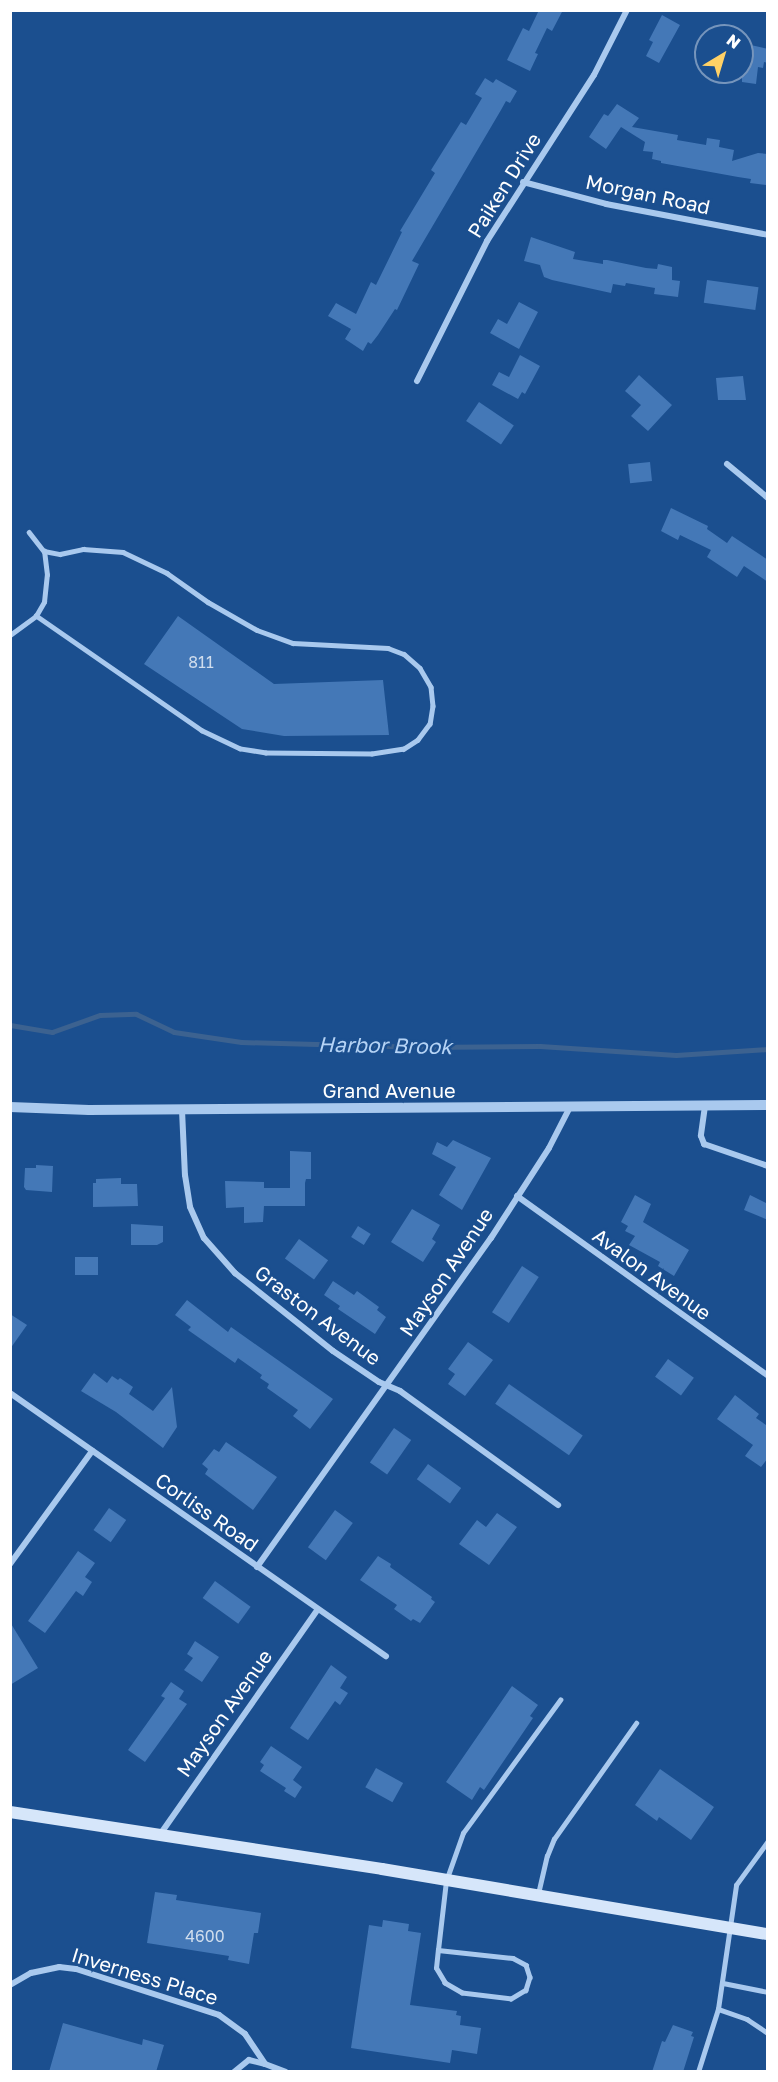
<!DOCTYPE html>
<html>
<head>
<meta charset="utf-8">
<style>
	body { margin:0 }
	#map { position:relative; width:778px; height:2082px; overflow:hidden; background:#1b4f8f; font-family:"Golos Text",sans-serif }
	div>[style] { position:absolute }
	[style*='--x'] { left:calc(var(--x)*1px); top:calc(var(--y)*1px); width:calc(var(--w)*1px); rotate:calc(var(--a)*1deg) }
	.stream>* { height:5px; margin:-2.5px; padding:0 2.5px; transform-origin:2.5px; border-radius:2.5px; background:#3c6290 }
	.building>* { inset:0; background:#4478b7; transform-origin:0 0 }
	.service>* { height:4.5px; margin:-2.25px; padding:0 2.25px; transform-origin:2.25px; border-radius:2.25px; background:#a9c9ee }
	.minor>* { height:6px; margin:-3px; padding:0 3px; transform-origin:3px; border-radius:3px; background:#a9c9ee }
	.tertiary>* { height:10px; margin:-5px; padding:0 5px; transform-origin:5px; border-radius:5px; background:#a9c9ee }
	.secondary>* { height:12px; margin:-6px; padding:0 6px; transform-origin:6px; border-radius:6px; background:#d6e6fa }
	span { translate:-50% -50%; white-space:nowrap; text-align:center; line-height:1.15; -webkit-text-stroke:5px #1b4f8f; paint-order:stroke }
	.number-label { font-size:16px; color:#d0dded }
	.number-label span { -webkit-text-stroke-width:0 }
	.street-label { font-size:20px; color:#fff }
	.water-label { font-size:21px; color:#b5d3f5; font-style:italic }
	.frame { position:absolute; inset:0; border:12px solid #fff; pointer-events:none }
	.north { position:absolute; left:694px; top:24px; width:60px; height:60px; box-sizing:border-box; background:#1b4f8f; border:2px solid #7695bc; border-radius:50%; rotate:38deg; font-size:16px; font-weight:700; line-height:24px; text-align:center; color:#fff }
	.north::after { content:''; display:block; margin:auto; width:21px; height:27px; background:#ffd166; clip-path:polygon(50% 0,100% 100%,50% 72%,0 100%) }
</style>
</head>
<body>
<div id="map">
	<div class="stream">
		<i style="--x:10;--y:1025;--w:43;--a:9.5"></i>
		<i style="--x:52;--y:1032;--w:51;--a:-19.5"></i>
		<i style="--x:100;--y:1015;--w:36;--a:-2"></i>
		<i style="--x:136;--y:1014;--w:42;--a:25.3"></i>
		<i style="--x:174;--y:1032;--w:68;--a:8.5"></i>
		<i style="--x:241;--y:1042;--w:183;--a:1.6"></i>
		<i style="--x:424;--y:1047;--w:116;--a:-0.5"></i>
		<i style="--x:540;--y:1046;--w:136;--a:3.8"></i>
		<i style="--x:676;--y:1055;--w:92;--a:-3.7"></i>
	</div>
	<div class="building">
		<i style="clip-path:polygon(539px 10px,563px 10px,552px 31px,547px 28px,535px 53px,538px 54px,530px 71px,507px 60px,523px 28px,529px 31px)"></i>
		<i style="clip-path:polygon(662px 15px,680px 25px,659px 63px,646px 56px,653px 42px,649px 40px)"></i>
		<i style="clip-path:polygon(742px 43px,768px 49px,768px 63px,764px 62px,763px 68px,758px 67px,756px 84px,742px 82px)"></i>
		<i style="clip-path:polygon(485px 78px,493px 83px,496px 79px,517px 91px,510px 103px,506px 101px,501px 110px,412px 261px,419px 264px,397px 310px,395px 309px,378px 335px,371px 344px,368px 342px,363px 351px,345px 339px,351px 329px,328px 316px,336px 303px,356px 314px,371px 282px,376px 285px,402px 232px,400px 231px,435px 173px,431px 170px,461px 122px,466px 125px,482px 98px,475px 94px)"></i>
		<i style="clip-path:polygon(617px 104px,639px 118px,632px 127px,678px 135px,677px 140px,706px 145px,707px 138px,720px 140px,719px 147px,734px 150px,732px 161px,758px 153px,768px 154px,766px 185px,750px 183px,751px 179px,738px 177px,661px 163px,661px 161px,652px 159px,653px 152px,643px 151px,645px 142px,621px 127px,606px 149px,589px 137px,604px 114px,608px 116px)"></i>
		<i style="clip-path:polygon(531px 237px,575px 252px,573px 259px,603px 264px,603px 260px,607px 260px,646px 268px,657px 269px,658px 264px,672px 267px,672px 280px,680px 281px,678px 297px,654px 294px,655px 288px,626px 283px,625px 286px,613px 284px,611px 293px,552px 280px,544px 277px,540px 265px,524px 261px)"></i>
		<i style="left:707px;top:280px;width:52px;height:23px;rotate:8deg"></i>
		<i style="clip-path:polygon(519px 302px,538px 312px,519px 349px,490px 333px,498px 319px,507px 324px)"></i>
		<i style="clip-path:polygon(520px 355px,540px 366px,525px 394px,522px 392px,518px 399px,492px 385px,499px 372px,509px 377px)"></i>
		<i style="clip-path:polygon(639px 375px,672px 405px,648px 431px,631px 416px,641px 405px,625px 391px)"></i>
		<i style="clip-path:polygon(743px 376px,746px 400px,718px 400px,716px 378px)"></i>
		<i style="left:479px;top:402px;width:42px;height:23px;rotate:34deg"></i>
		<i style="left:650px;top:462px;width:19px;height:22px;rotate:84deg"></i>
		<i style="clip-path:polygon(671px 508px,708px 526px,707px 529px,727px 543px,732px 536px,768px 560px,768px 582px,744px 566px,737px 577px,707px 557px,711px 550px,680px 535px,678px 540px,661px 531px)"></i>
		<i style="clip-path:polygon(178px 616px,274px 684px,383px 680px,389px 735px,284px 736px,242px 729px,144px 664px)"></i>
		<i style="clip-path:polygon(453px 1140px,491px 1158px,462px 1210px,439px 1195px,456px 1167px,432px 1154px,437px 1142px,447px 1147px)"></i>
		<i style="clip-path:polygon(290px 1151px,311px 1152px,311px 1179px,306px 1179px,305px 1183px,305px 1206px,264px 1206px,263px 1222px,244px 1223px,244px 1207px,226px 1208px,225px 1181px,264px 1182px,264px 1188px,290px 1188px)"></i>
		<i style="clip-path:polygon(36px 1165px,53px 1166px,52px 1192px,26px 1190px,24px 1187px,25px 1168px,36px 1168px)"></i>
		<i style="clip-path:polygon(121px 1178px,121px 1184px,137px 1184px,138px 1206px,93px 1207px,93px 1183px,96px 1183px,96px 1179px)"></i>
		<i style="clip-path:polygon(635px 1195px,651px 1204px,643px 1222px,689px 1250px,674px 1276px,658px 1266px,660px 1262px,629px 1245px,635px 1236px,625px 1231px,628px 1226px,621px 1222px)"></i>
		<i style="clip-path:polygon(750px 1195px,768px 1204px,768px 1220px,744px 1210px)"></i>
		<i style="clip-path:polygon(412px 1209px,440px 1225px,432px 1239px,436px 1242px,423px 1262px,391px 1242px)"></i>
		<i style="clip-path:polygon(131px 1224px,163px 1226px,163px 1242px,157px 1245px,131px 1245px)"></i>
		<i style="left:358px;top:1226px;width:15px;height:13px;rotate:32deg"></i>
		<i style="left:299px;top:1239px;width:36px;height:24px;rotate:36deg"></i>
		<i style="left:75px;top:1257px;width:23px;height:18px"></i>
		<i style="left:522px;top:1266px;width:20px;height:55px;rotate:33deg"></i>
		<i style="clip-path:polygon(333px 1281px,354px 1295px,357px 1291px,379px 1307px,377px 1310px,386px 1317px,375px 1334px,338px 1309px,340px 1306px,324px 1295px)"></i>
		<i style="clip-path:polygon(187px 1300px,228px 1332px,231px 1327px,333px 1399px,310px 1429px,293px 1416px,298px 1410px,267px 1388px,269px 1384px,260px 1378px,262px 1375px,238px 1358px,235px 1363px,188px 1330px,191px 1327px,175px 1315px)"></i>
		<i style="clip-path:polygon(10px 1314px,27px 1325px,10px 1349px)"></i>
		<i style="clip-path:polygon(468px 1342px,493px 1360px,465px 1396px,448px 1384px,455px 1374px,448px 1369px)"></i>
		<i style="left:668px;top:1359px;width:32px;height:22px;rotate:36deg"></i>
		<i style="clip-path:polygon(94px 1373px,107px 1383px,112px 1376px,118px 1380px,120px 1378px,133px 1387px,129px 1394px,153px 1411px,172px 1387px,177px 1427px,163px 1448px,116px 1412px,81px 1391px)"></i>
		<i style="left:509px;top:1384px;width:90px;height:24px;rotate:35deg"></i>
		<i style="clip-path:polygon(735px 1395px,759px 1414px,756px 1418px,766px 1425px,768px 1423px,768px 1458px,761px 1467px,745px 1456px,753px 1445px,717px 1419px)"></i>
		<i style="left:394px;top:1428px;width:21px;height:42px;rotate:35deg"></i>
		<i style="clip-path:polygon(226px 1442px,277px 1477px,253px 1510px,205px 1474px,208px 1469px,202px 1464px,214px 1449px,219px 1452px)"></i>
		<i style="left:428px;top:1464px;width:41px;height:19px;rotate:36deg"></i>
		<i style="left:109px;top:1508px;width:21px;height:27px;rotate:35deg"></i>
		<i style="left:335px;top:1510px;width:22px;height:46px;rotate:36deg"></i>
		<i style="clip-path:polygon(497px 1513px,517px 1527px,489px 1565px,459px 1544px,477px 1520px,486px 1527px)"></i>
		<i style="clip-path:polygon(78px 1551px,95px 1563px,85px 1577px,92px 1582px,83px 1596px,76px 1591px,45px 1633px,28px 1621px)"></i>
		<i style="clip-path:polygon(378px 1556px,391px 1564px,390px 1567px,432px 1597px,431px 1599px,435px 1602px,420px 1623px,413px 1619px,411px 1621px,394px 1609px,397px 1605px,360px 1580px)"></i>
		<i style="left:215px;top:1581px;width:44px;height:21px;rotate:36deg"></i>
		<i style="clip-path:polygon(10px 1622px,38px 1668px,10px 1685px)"></i>
		<i style="clip-path:polygon(195px 1641px,219px 1657px,202px 1682px,184px 1670px,193px 1658px,187px 1654px)"></i>
		<i style="clip-path:polygon(331px 1665px,347px 1677px,340px 1688px,348px 1693px,340px 1705px,335px 1701px,308px 1740px,290px 1728px)"></i>
		<i style="clip-path:polygon(171px 1682px,184px 1691px,179px 1699px,187px 1704px,145px 1762px,128px 1750px,165px 1698px,161px 1696px)"></i>
		<i style="clip-path:polygon(512px 1686px,538px 1705px,530px 1716px,533px 1718px,484px 1790px,480px 1787px,472px 1800px,446px 1782px)"></i>
		<i style="clip-path:polygon(271px 1746px,302px 1767px,293px 1780px,302px 1787px,295px 1798px,284px 1791px,286px 1788px,260px 1771px,264px 1765px,260px 1762px)"></i>
		<i style="left:376px;top:1768px;width:31px;height:22px;rotate:29deg"></i>
		<i style="clip-path:polygon(660px 1769px,714px 1807px,691px 1840px,659px 1817px,657px 1821px,635px 1805px)"></i>
		<i style="clip-path:polygon(155px 1892px,177px 1895px,176px 1900px,261px 1913px,258px 1933px,254px 1933px,249px 1964px,228px 1960px,229px 1956px,147px 1943px)"></i>
		<i style="clip-path:polygon(383px 1920px,409px 1924px,408px 1931px,421px 1933px,410px 2005px,457px 2011px,456px 2015px,461px 2016px,460px 2025px,481px 2028px,477px 2054px,452px 2050px,450px 2063px,351px 2048px,369px 1925px,382px 1927px)"></i>
		<i style="clip-path:polygon(63px 2023px,142px 2045px,143px 2039px,164px 2045px,156px 2072px,49px 2072px)"></i>
		<i style="clip-path:polygon(673px 2025px,693px 2032px,691px 2036px,694px 2037px,683px 2072px,652px 2072px,662px 2041px,665px 2042px)"></i>
	</div>
	<div class="service">
		<i style="--x:29;--y:532;--w:24;--a:52"></i>
		<i style="--x:44;--y:551;--w:16;--a:11"></i>
		<i style="--x:60;--y:554;--w:24;--a:-12"></i>
		<i style="--x:83;--y:549;--w:40;--a:4.3"></i>
		<i style="--x:123;--y:552;--w:49;--a:25.5"></i>
		<i style="--x:167;--y:573;--w:50;--a:35.3"></i>
		<i style="--x:208;--y:602;--w:56;--a:29.7"></i>
		<i style="--x:257;--y:630;--w:38;--a:20"></i>
		<i style="--x:293;--y:643;--w:95;--a:3"></i>
		<i style="--x:388;--y:648;--w:17;--a:21"></i>
		<i style="--x:404;--y:654;--w:21;--a:41"></i>
		<i style="--x:420;--y:668;--w:22;--a:60"></i>
		<i style="--x:431;--y:687;--w:19;--a:84"></i>
		<i style="--x:433;--y:706;--w:18;--a:99"></i>
		<i style="--x:430;--y:724;--w:20;--a:127"></i>
		<i style="--x:418;--y:740;--w:17;--a:147"></i>
		<i style="--x:404;--y:749;--w:32;--a:171"></i>
		<i style="--x:372;--y:754;--w:106;--a:-179.5"></i>
		<i style="--x:266;--y:753;--w:26;--a:-171"></i>
		<i style="--x:240;--y:749;--w:42;--a:-154.7"></i>
		<i style="--x:202;--y:731;--w:202;--a:-145.3"></i>
		<i style="--x:36;--y:616;--w:16;--a:-60"></i>
		<i style="--x:44;--y:602;--w:27;--a:-84"></i>
		<i style="--x:47;--y:575;--w:24;--a:-97"></i>
		<i style="--x:10;--y:635;--w:32;--a:-36"></i>
		<i style="--x:538;--y:1894;--w:39;--a:-77"></i>
		<i style="--x:547;--y:1856;--w:18;--a:-68"></i>
		<i style="--x:554;--y:1839;--w:142;--a:-54.7"></i>
		<i style="--x:438;--y:1950;--w:75;--a:6.1"></i>
		<i style="--x:513;--y:1958;--w:15;--a:28"></i>
		<i style="--x:526;--y:1965;--w:13;--a:72"></i>
		<i style="--x:530;--y:1977;--w:14;--a:107"></i>
		<i style="--x:526;--y:1990;--w:17;--a:149"></i>
		<i style="--x:511;--y:1999;--w:49;--a:-173"></i>
		<i style="--x:462;--y:1993;--w:20;--a:-150"></i>
		<i style="--x:445;--y:1983;--w:17;--a:-121"></i>
		<i style="--x:436;--y:1968;--w:18;--a:-84"></i>
		<i style="--x:438;--y:1950;--w:69;--a:-83.4"></i>
		<i style="--x:446;--y:1881;--w:51;--a:-70.5"></i>
		<i style="--x:463;--y:1833;--w:165;--a:-53.9"></i>
		<i style="--x:723;--y:1983;--w:46;--a:11.3"></i>
		<i style="--x:718;--y:2009;--w:31;--a:19"></i>
		<i style="--x:747;--y:2019;--w:25;--a:34"></i>
		<i style="--x:698;--y:2072;--w:66;--a:-72.4"></i>
		<i style="--x:718;--y:2009;--w:125;--a:-81.7"></i>
		<i style="--x:736;--y:1885;--w:54;--a:-54"></i>
	</div>
	<div class="minor">
		<i style="--x:523;--y:182;--w:86;--a:14.8"></i>
		<i style="--x:606;--y:204;--w:165;--a:10.8"></i>
		<i style="--x:417;--y:381;--w:157;--a:-63.4"></i>
		<i style="--x:487;--y:241;--w:197;--a:-57.2"></i>
		<i style="--x:594;--y:75;--w:73;--a:-63.1"></i>
		<i style="--x:727;--y:464;--w:53;--a:39.7"></i>
		<i style="--x:705;--y:1106;--w:30;--a:98"></i>
		<i style="--x:701;--y:1136;--w:9;--a:69"></i>
		<i style="--x:704;--y:1144;--w:68;--a:19"></i>
		<i style="--x:182;--y:1110;--w:65;--a:87.4"></i>
		<i style="--x:185;--y:1175;--w:32;--a:81"></i>
		<i style="--x:190;--y:1207;--w:34;--a:66"></i>
		<i style="--x:204;--y:1238;--w:47;--a:48.5"></i>
		<i style="--x:235;--y:1273;--w:125;--a:38.5"></i>
		<i style="--x:333;--y:1351;--w:55;--a:34"></i>
		<i style="--x:379;--y:1382;--w:23;--a:23"></i>
		<i style="--x:400;--y:1391;--w:195;--a:35.8"></i>
		<i style="--x:517;--y:1196;--w:309;--a:35.6"></i>
		<i style="--x:10;--y:1393;--w:459;--a:35"></i>
		<i style="--x:10;--y:1564;--w:140;--a:-54"></i>
		<i style="--x:257;--y:1567;--w:404;--a:-54.6"></i>
		<i style="--x:491;--y:1238;--w:107;--a:-57.2"></i>
		<i style="--x:549;--y:1148;--w:46;--a:-62.9"></i>
		<i style="--x:159;--y:1836;--w:276;--a:-55"></i>
		<i style="--x:10;--y:1985;--w:24;--a:-30"></i>
		<i style="--x:31;--y:1973;--w:29;--a:-12"></i>
		<i style="--x:59;--y:1967;--w:17;--a:7"></i>
		<i style="--x:76;--y:1969;--w:150;--a:17.8"></i>
		<i style="--x:219;--y:2015;--w:32;--a:36"></i>
		<i style="--x:245;--y:2034;--w:36;--a:56"></i>
		<i style="--x:265;--y:2064;--w:22;--a:21"></i>
		<i style="--x:234;--y:2072;--w:19;--a:-39"></i>
		<i style="--x:249;--y:2060;--w:16;--a:14"></i>
	</div>
	<div class="tertiary">
		<i style="--x:10;--y:1107;--w:79;--a:2.2"></i>
		<i style="--x:89;--y:1110;--w:679;--a:-0.42"></i>
	</div>
	<div class="secondary">
		<i style="--x:10;--y:1812;--w:376;--a:8.7"></i>
		<i style="--x:382;--y:1869;--w:391;--a:9.6"></i>
	</div>
	<div class="number-label">
		<span style="left:201px;top:662px">811</span>
		<span style="left:205px;top:1936px">4600</span>
	</div>
	<div class="street-label">
		<span style="left:504px;top:185px;rotate:-58deg">Paiken Drive</span>
		<span style="left:648px;top:194px;rotate:12deg">Morgan Road</span>
		<span style="left:389px;top:1090px">Grand Avenue</span>
		<span style="left:446px;top:1272px;rotate:-56deg">Mayson Avenue</span>
		<span style="left:652px;top:1274px;rotate:36deg">Avalon Avenue</span>
		<span style="left:318px;top:1315px;rotate:37deg">Graston Avenue</span>
		<span style="left:207px;top:1512px;rotate:35deg">Corliss Road</span>
		<span style="left:224px;top:1713px;rotate:-55deg">Mayson Avenue</span>
		<span style="left:145px;top:1976px;rotate:17deg">Inverness Place</span>
	</div>
	<div class="water-label">
		<span style="left:385px;top:1045px;rotate:1deg">Harbor Brook</span>
	</div>
	<div class="frame"></div>
	<div class="north">N</div>
</div>
</body>
</html>
